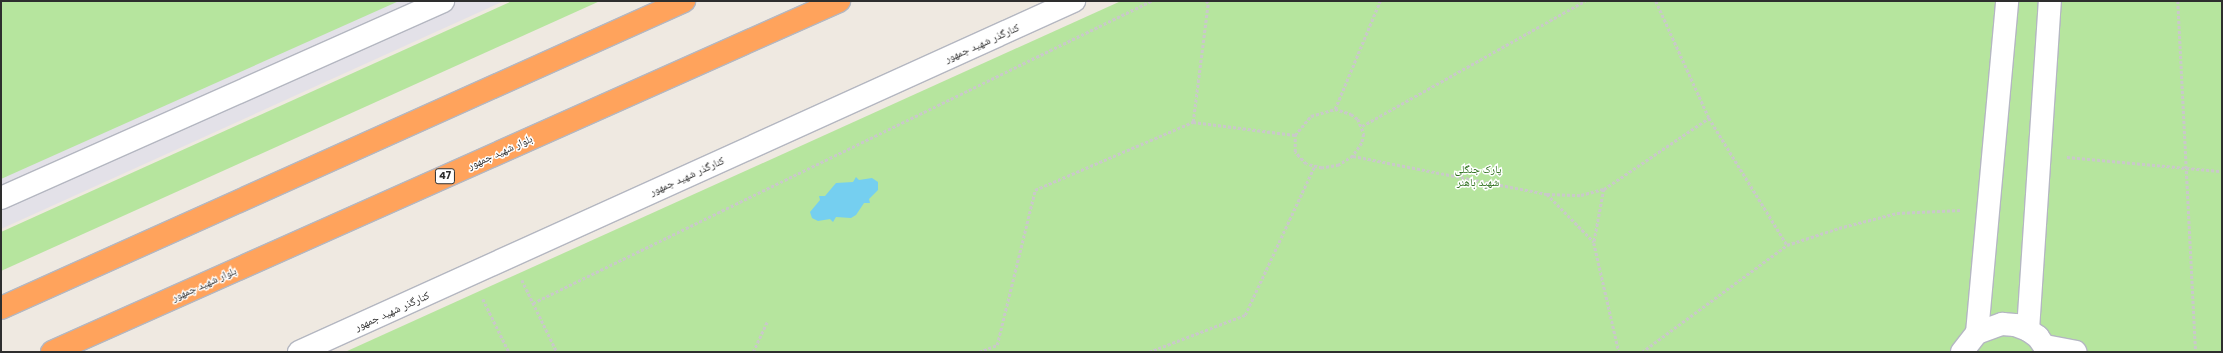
<!DOCTYPE html>
<html>
<head>
<meta charset="utf-8">
<style>
	body { margin:0 }
	#map { position:relative; width:2223px; height:353px; overflow:hidden; background:#efe9e1; font-family:Poppins,"Noto Naskh Arabic",sans-serif }
	div>[style] { position:absolute }
	[style*='--x'] { left:calc(var(--x)*1px); top:calc(var(--y)*1px); width:calc(var(--w)*1px); rotate:calc(var(--a)*1deg) }
	.industrial>* { inset:0; background:#e3e1e8 }
	.green>* { inset:0; background:#b6e59e }
	.water>* { inset:0; background:#75cff0 }
	.path>* { height:2.5px; margin-top:-1.25px; transform-origin:0; background:repeating-linear-gradient(90deg,#c9c9c9 0 3px,transparent 0 5px) }
	.roads { filter:drop-shadow(1px 0 #b4b7c1) drop-shadow(-1px 0 #b4b7c1) drop-shadow(0 1px #b4b7c1) drop-shadow(0 -1px #b4b7c1) }
	.minor>* { height:22px; margin:-11px; padding:0 11px; transform-origin:11px; border-radius:11px; background:#fff }
	.highway>* { height:22px; margin:-11px; padding:0 11px; transform-origin:11px; border-radius:11px; background:#ffa35c }
	span { translate:-50% -50%; white-space:nowrap; text-align:center; line-height:1.15; -webkit-text-stroke:3px #fff; paint-order:stroke }
	.shield-label span { padding:1px 3px; background:#fff; border:1px solid; border-radius:3px; -webkit-text-stroke-width:0 }
	.shield-label { font-size:10px; color:#2e2e2e; font-weight:700 }
	.street-label { font-size:11px; color:#2e2e2e }
	.park-label { font-size:11px; color:#2c6e1b }
	.frame { position:absolute; inset:0; border:2px solid #2e2e2e; pointer-events:none }
</style>
</head>
<body>
<div id="map">
	<div class="industrial">
		<i style="clip-path:polygon(1px 1px,504px 1px,1px 229px)"></i>
	</div>
	<div class="green">
		<i style="clip-path:polygon(1px 1px,399px 1px,1px 179px)"></i>
		<i style="clip-path:polygon(512px 1px,600px 1px,1px 271px,1px 232px)"></i>
		<i style="clip-path:polygon(1121px 1px,2222px 1px,2222px 352px,345px 352px)"></i>
	</div>
	<div class="water">
		<i style="clip-path:polygon(856px 177px,859px 180px,872px 178px,878px 182px,878px 190px,869px 199px,870px 203px,864px 203px,856px 215px,851px 218px,836px 217px,833px 222px,830px 219px,818px 221px,812px 218px,810px 212px,820px 200px,819px 196px,825px 196px,836px 183px,853px 182px)"></i>
	</div>
	<div class="path">
		<i style="--x:1656;--y:1;--w:128;--a:65.6"></i>
		<i style="--x:1709;--y:118;--w:149;--a:58.4"></i>
		<i style="--x:2178;--y:1;--w:351;--a:87.1"></i>
		<i style="--x:1335;--y:109;--w:17;--a:17"></i>
		<i style="--x:1351;--y:114;--w:9;--a:36"></i>
		<i style="--x:1358;--y:119;--w:16;--a:68"></i>
		<i style="--x:1364;--y:134;--w:9;--a:103"></i>
		<i style="--x:1362;--y:143;--w:16;--a:125"></i>
		<i style="--x:1353;--y:156;--w:17;--a:147"></i>
		<i style="--x:1339;--y:165;--w:17;--a:170"></i>
		<i style="--x:1322;--y:168;--w:16;--a:-166"></i>
		<i style="--x:1306;--y:164;--w:16;--a:-133"></i>
		<i style="--x:1295;--y:152;--w:17;--a:-90"></i>
		<i style="--x:1295;--y:135;--w:25;--a:-50"></i>
		<i style="--x:1311;--y:116;--w:25;--a:-16"></i>
		<i style="--x:1335;--y:109;--w:117;--a:-67.4"></i>
		<i style="--x:1193;--y:122;--w:120;--a:-82.8"></i>
		<i style="--x:1208;--y:3;--w:3;--a:-135"></i>
		<i style="--x:1362;--y:126;--w:256;--a:-29.3"></i>
		<i style="--x:1353;--y:156;--w:198;--a:11.1"></i>
		<i style="--x:1547;--y:194;--w:34;--a:2"></i>
		<i style="--x:1581;--y:195;--w:24;--a:-15"></i>
		<i style="--x:1604;--y:189;--w:127;--a:-34.1"></i>
		<i style="--x:2067;--y:157;--w:156;--a:5.2"></i>
		<i style="--x:1604;--y:189;--w:55;--a:100.5"></i>
		<i style="--x:1594;--y:243;--w:112;--a:77.1"></i>
		<i style="--x:1547;--y:194;--w:67;--a:45.6"></i>
		<i style="--x:522;--y:280;--w:80;--a:64.1"></i>
		<i style="--x:483;--y:299;--w:59;--a:63.9"></i>
		<i style="--x:533;--y:303;--w:688;--a:-26.04"></i>
		<i style="--x:753;--y:352;--w:33;--a:-65"></i>
		<i style="--x:979;--y:352;--w:19;--a:-21"></i>
		<i style="--x:997;--y:345;--w:160;--a:-76.2"></i>
		<i style="--x:1035;--y:190;--w:172;--a:-23.3"></i>
		<i style="--x:1193;--y:122;--w:103;--a:7.3"></i>
		<i style="--x:1149;--y:352;--w:103;--a:-21.1"></i>
		<i style="--x:1245;--y:315;--w:163;--a:-65"></i>
		<i style="--x:1642;--y:352;--w:180;--a:-36.4"></i>
		<i style="--x:1787;--y:245;--w:55;--a:-18.1"></i>
		<i style="--x:1839;--y:228;--w:60;--a:-14.5"></i>
		<i style="--x:1897;--y:213;--w:64;--a:-2.7"></i>
	</div>
	<div class="roads">
		<div class="minor">
			<i style="--x:1;--y:198;--w:484;--a:-24"></i>
			<i style="--x:2028;--y:330;--w:330;--a:-86.2"></i>
			<i style="--x:1977;--y:333;--w:333;--a:-84.8"></i>
			<i style="--x:2045;--y:346;--w:31;--a:11"></i>
			<i style="--x:299;--y:352;--w:851;--a:-24.37"></i>
			<i style="--x:1962;--y:352;--w:24;--a:-52"></i>
			<i style="--x:1977;--y:333;--w:27;--a:-20"></i>
			<i style="--x:2002;--y:324;--w:13;--a:4"></i>
			<i style="--x:2015;--y:325;--w:14;--a:21"></i>
			<i style="--x:2028;--y:330;--w:12;--a:35"></i>
			<i style="--x:2038;--y:337;--w:18;--a:56"></i>
		</div>
		<div class="highway">
			<i style="--x:1;--y:308;--w:749;--a:-24.2"></i>
			<i style="--x:52;--y:352;--w:862;--a:-24.04"></i>
		</div>
	</div>
	<div class="shield-label">
		<span style="left:445px;top:176px">47</span>
	</div>
	<div class="street-label">
		<span style="left:982px;top:43px;rotate:-24deg">کنارگذر شهید جمهور</span>
		<span style="left:500px;top:152px;rotate:-24deg">بلوار شهید جمهور</span>
		<span style="left:687px;top:176px;rotate:-24deg">کنارگذر شهید جمهور</span>
		<span style="left:204px;top:284px;rotate:-24deg">بلوار شهید جمهور</span>
		<span style="left:392px;top:311px;rotate:-24deg">کنارگذر شهید جمهور</span>
	</div>
	<div class="park-label">
		<span style="left:1478px;top:176px">پارک جنگلی<br>شهید باهنر</span>
	</div>
	<div class="frame"></div>
</div>
</body>
</html>
